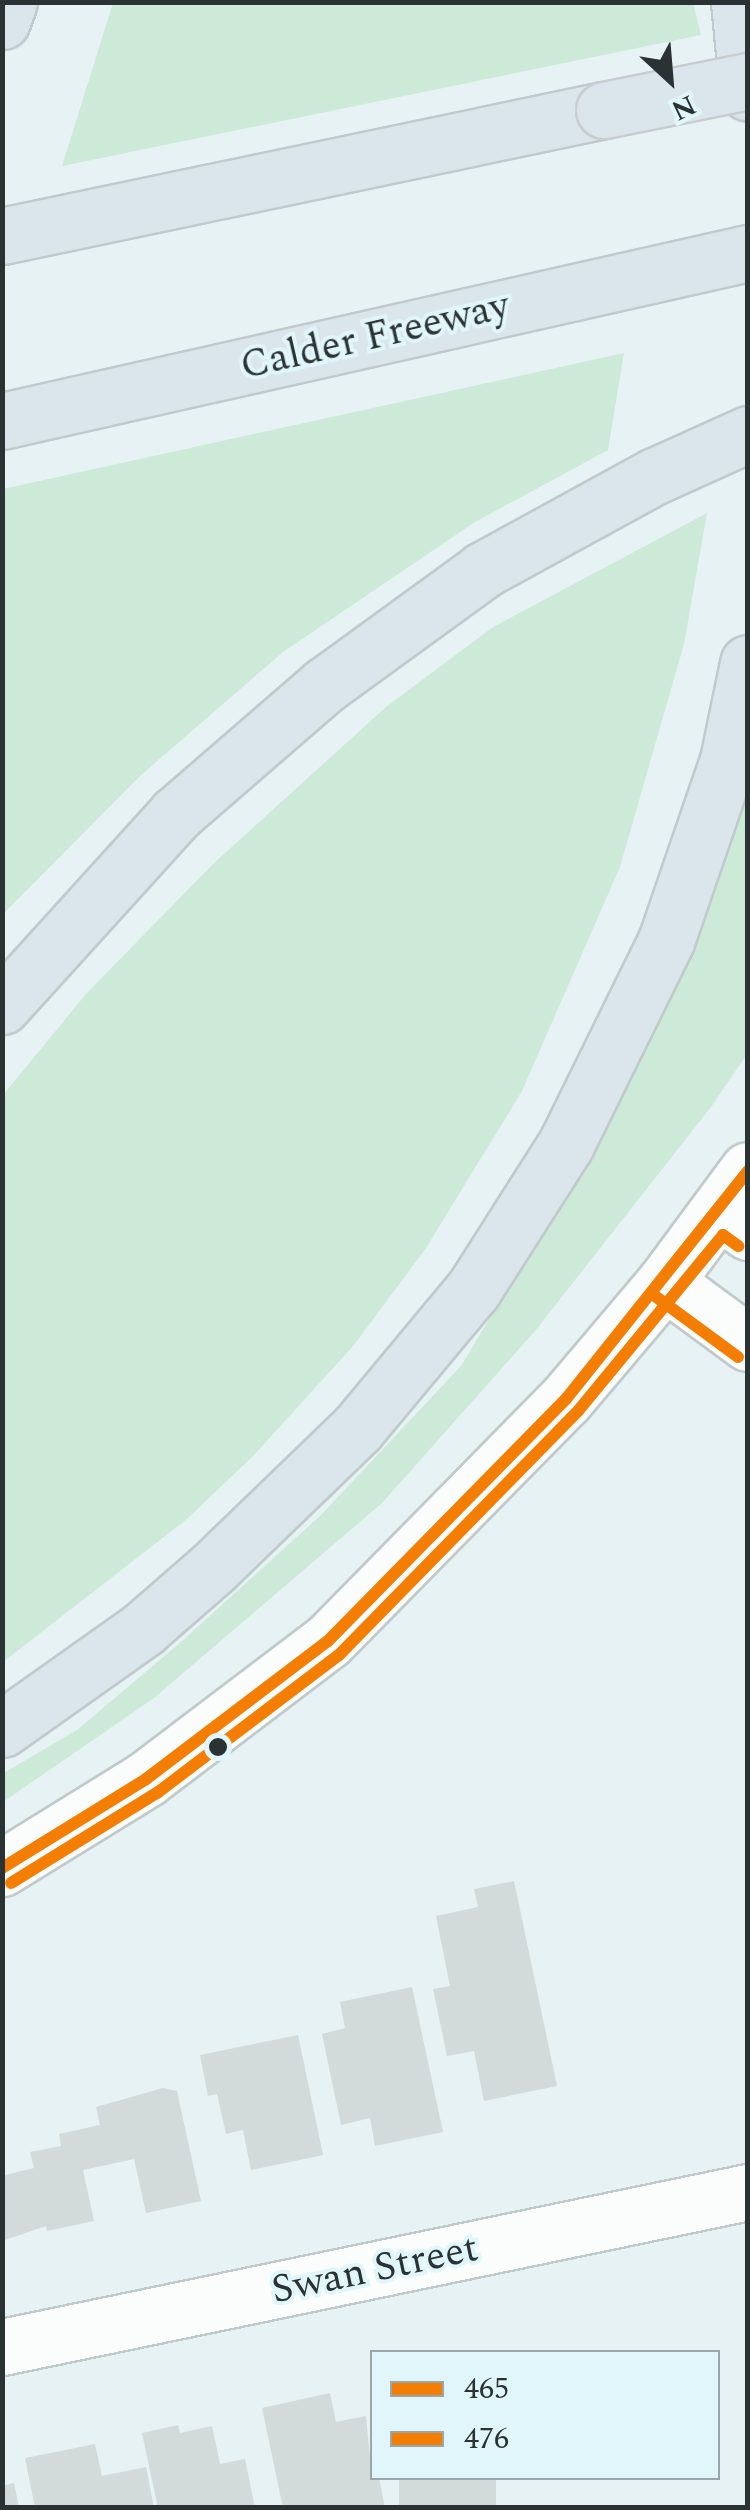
<!DOCTYPE html>
<html>
<head>
<meta charset="utf-8">
<style>
	body { margin:0 }
	#map { position:relative; width:750px; height:2510px; overflow:hidden; background:#e7f2f4; font-family:Spectral,serif }
	div>[style] { position:absolute }
	[style*='--x'] { left:calc(var(--x)*1px); top:calc(var(--y)*1px); width:calc(var(--w)*1px); rotate:calc(var(--a)*1deg) }
	.green>* { inset:0; background:#ccead7 }
	.building>* { inset:0; background:#d2dada; transform-origin:0 0 }
	.roads { filter:drop-shadow(2px 0 #c1cacb) drop-shadow(-2px 0 #c1cacb) drop-shadow(0 2px #c1cacb) drop-shadow(0 -2px #c1cacb) }
	.minor>* { height:55px; margin:-27.5px; padding:0 27.5px; transform-origin:27.5px; border-radius:27.5px; background:#fbfdfd }
	.secondary>* { height:55px; margin:-27.5px; padding:0 27.5px; transform-origin:27.5px; border-radius:27.5px; background:#fbfdfd }
	.motorway>* { height:55px; margin:-27.5px; padding:0 27.5px; transform-origin:27.5px; border-radius:27.5px; background:#dbe5ec }
	.bridges { filter:drop-shadow(2px 0 #c8cdce) drop-shadow(-2px 0 #c8cdce) drop-shadow(0 2px #c8cdce) drop-shadow(0 -2px #c8cdce) }
	.motorway-bridge>* { height:55px; margin:-27.5px; padding:0 27.5px; transform-origin:27.5px; border-radius:27.5px; background:#dbe5ec }
	.bus-1>* { height:12px; margin:-6px; padding:0 6px; transform-origin:6px; border-radius:6px; background:#f47e03 }
	.bus-2>* { height:12px; margin:-6px; padding:0 6px; transform-origin:6px; border-radius:6px; background:#f47e03 }
	.dots>* { width:28px; height:28px; translate:-50% -50%; box-sizing:border-box; border:5px solid #e1f6fa; border-radius:50% }
	span { translate:-50% -50%; white-space:nowrap; text-align:center; line-height:1.15; -webkit-text-stroke:8px #e1f6fa; paint-order:stroke }
	.street-label { font-size:40px; color:#2a3233 }
	.frame { position:absolute; inset:0; border:5px solid #2a3233; pointer-events:none }
	.legend { position:absolute; left:370px; top:2350px; width:350px; height:130px; box-sizing:border-box; background:#e1f6fa; border:2px solid #98a8aa; margin:0; padding:12px 18px; list-style:none; font-size:30px; color:#2a3233 }
	.legend li { display:flex; align-items:center; gap:20px; height:50px }
	.legend b { width:50px; border:2px solid #98a8aa }
	.north { position:absolute; left:620px; top:30px; width:100px; height:100px; -webkit-text-stroke:8px #e1f6fa; paint-order:stroke; rotate:154deg; font-size:28px; font-weight:700; line-height:40px; text-align:center; color:#2a3233 }
	.north::after { content:''; display:block; margin:auto; width:35px; height:45px; background:#2a3233; clip-path:polygon(50% 0,100% 100%,50% 72%,0 100%) }
</style>
</head>
<body>
<div id="map">
	<div class="green">
		<i style="clip-path:polygon(113px 3px,693px 3px,701px 35px,62px 166px)"></i>
		<i style="clip-path:polygon(624px 353px,608px 450px,475px 522px,283px 652px,141px 775px,3px 914px,3px 489px)"></i>
		<i style="clip-path:polygon(707px 513px,684px 644px,620px 867px,522px 1091px,426px 1248px,354px 1345px,253px 1456px,187px 1519px,3px 1662px,3px 1095px,86px 994px,213px 864px,386px 707px,493px 627px)"></i>
		<i style="clip-path:polygon(747px 778px,747px 1054px,711px 1107px,535px 1331px,382px 1503px,154px 1698px,3px 1802px,2px 1774px,77px 1730px,181px 1642px,321px 1515px,461px 1366px,583px 1164px)"></i>
	</div>
	<div class="building">
		<i style="clip-path:polygon(514px 1881px,557px 2086px,484px 2101px,474px 2051px,447px 2056px,433px 1989px,450px 1986px,436px 1916px,478px 1907px,474px 1889px)"></i>
		<i style="clip-path:polygon(412px 1987px,443px 2132px,375px 2146px,370px 2118px,341px 2125px,322px 2034px,345px 2028px,340px 2002px)"></i>
		<i style="clip-path:polygon(298px 2035px,323px 2155px,251px 2170px,243px 2130px,226px 2134px,217px 2094px,208px 2096px,200px 2055px)"></i>
		<i style="clip-path:polygon(163px 2088px,177px 2091px,201px 2201px,146px 2213px,134px 2159px,83px 2170px,94px 2221px,47px 2231px,46px 2226px,2px 2241px,5px 2175px,34px 2168px,30px 2152px,61px 2146px,59px 2134px,100px 2125px,96px 2107px)"></i>
		<i style="clip-path:polygon(330px 2393px,336px 2422px,366px 2416px,372px 2478px,379px 2478px,385px 2508px,283px 2508px,262px 2408px)"></i>
		<i style="clip-path:polygon(178px 2425px,180px 2433px,212px 2426px,220px 2464px,245px 2459px,255px 2508px,158px 2508px,142px 2433px)"></i>
		<i style="clip-path:polygon(95px 2444px,102px 2476px,146px 2467px,154px 2508px,35px 2508px,25px 2458px)"></i>
		<i style="left:399px;top:2478px;width:97px;height:31px"></i>
		<i style="clip-path:polygon(14px 2483px,19px 2508px,2px 2508px,2px 2486px)"></i>
	</div>
	<div class="roads">
		<div class="minor">
			<i style="--x:720;--y:1211;--w:35;--a:37"></i>
			<i style="--x:665;--y:1282;--w:103;--a:36.3"></i>
			<i style="--x:2;--y:2347;--w:762;--a:-11.74"></i>
		</div>
		<div class="secondary">
			<i style="--x:2;--y:1868;--w:169;--a:-31.7"></i>
			<i style="--x:146;--y:1779;--w:228;--a:-37.2"></i>
			<i style="--x:328;--y:1641;--w:339;--a:-45.5"></i>
			<i style="--x:566;--y:1399;--w:153;--a:-49.8"></i>
			<i style="--x:665;--y:1282;--w:139;--a:-53.5"></i>
		</div>
		<div class="motorway">
			<i style="--x:739;--y:2;--w:91;--a:84.4"></i>
			<i style="--x:2;--y:21;--w:20;--a:-70"></i>
			<i style="--x:2;--y:236;--w:615;--a:-11.82"></i>
			<i style="--x:2;--y:421;--w:765;--a:-12.69"></i>
			<i style="--x:2;--y:1006;--w:259;--a:-47.8"></i>
			<i style="--x:176;--y:814;--w:197;--a:-40.9"></i>
			<i style="--x:325;--y:685;--w:195;--a:-36"></i>
			<i style="--x:483;--y:570;--w:196;--a:-28.7"></i>
			<i style="--x:655;--y:476;--w:102;--a:-24.3"></i>
			<i style="--x:2;--y:1729;--w:173;--a:-35.3"></i>
			<i style="--x:143;--y:1629;--w:94;--a:-41.1"></i>
			<i style="--x:214;--y:1567;--w:199;--a:-44"></i>
			<i style="--x:357;--y:1429;--w:181;--a:-50.2"></i>
			<i style="--x:473;--y:1290;--w:173;--a:-57.5"></i>
			<i style="--x:566;--y:1144;--w:226;--a:-63.8"></i>
			<i style="--x:666;--y:941;--w:191;--a:-71.1"></i>
			<i style="--x:728;--y:760;--w:99;--a:-78.3"></i>
		</div>
	</div>
	<div class="bridges">
		<div class="motorway-bridge">
			<i style="--x:604;--y:110;--w:147;--a:-11.4"></i>
		</div>
	</div>
	<div class="bus-1">
		<i style="--x:2;--y:1868;--w:169;--a:-31.7"></i>
		<i style="--x:146;--y:1779;--w:228;--a:-37.2"></i>
		<i style="--x:328;--y:1641;--w:339;--a:-45.5"></i>
		<i style="--x:566;--y:1399;--w:292;--a:-51.4"></i>
	</div>
	<div class="bus-2">
		<i style="--x:655;--y:1296;--w:103;--a:36.3"></i>
		<i style="--x:11;--y:1883;--w:172;--a:-31.7"></i>
		<i style="--x:157;--y:1793;--w:228;--a:-37.2"></i>
		<i style="--x:339;--y:1655;--w:342;--a:-45.6"></i>
		<i style="--x:578;--y:1411;--w:228;--a:-50.5"></i>
		<i style="--x:723;--y:1235;--w:19;--a:36"></i>
	</div>
	<div class="dots">
		<i style="left:218px;top:1747px;background:#2a3233"></i>
	</div>
	<div class="street-label">
		<span style="left:375px;top:337px;rotate:-13deg">Calder Freeway</span>
		<span style="left:375px;top:2270px;rotate:-12deg">Swan Street</span>
	</div>
	<div class="frame"></div>
	<ul class="legend">
	<li><b style="height:12px;background:#f47e03"></b>465</li>
	<li><b style="height:12px;background:#f47e03"></b>476</li>
	</ul>
	<div class="north">N</div>
</div>
</body>
</html>
